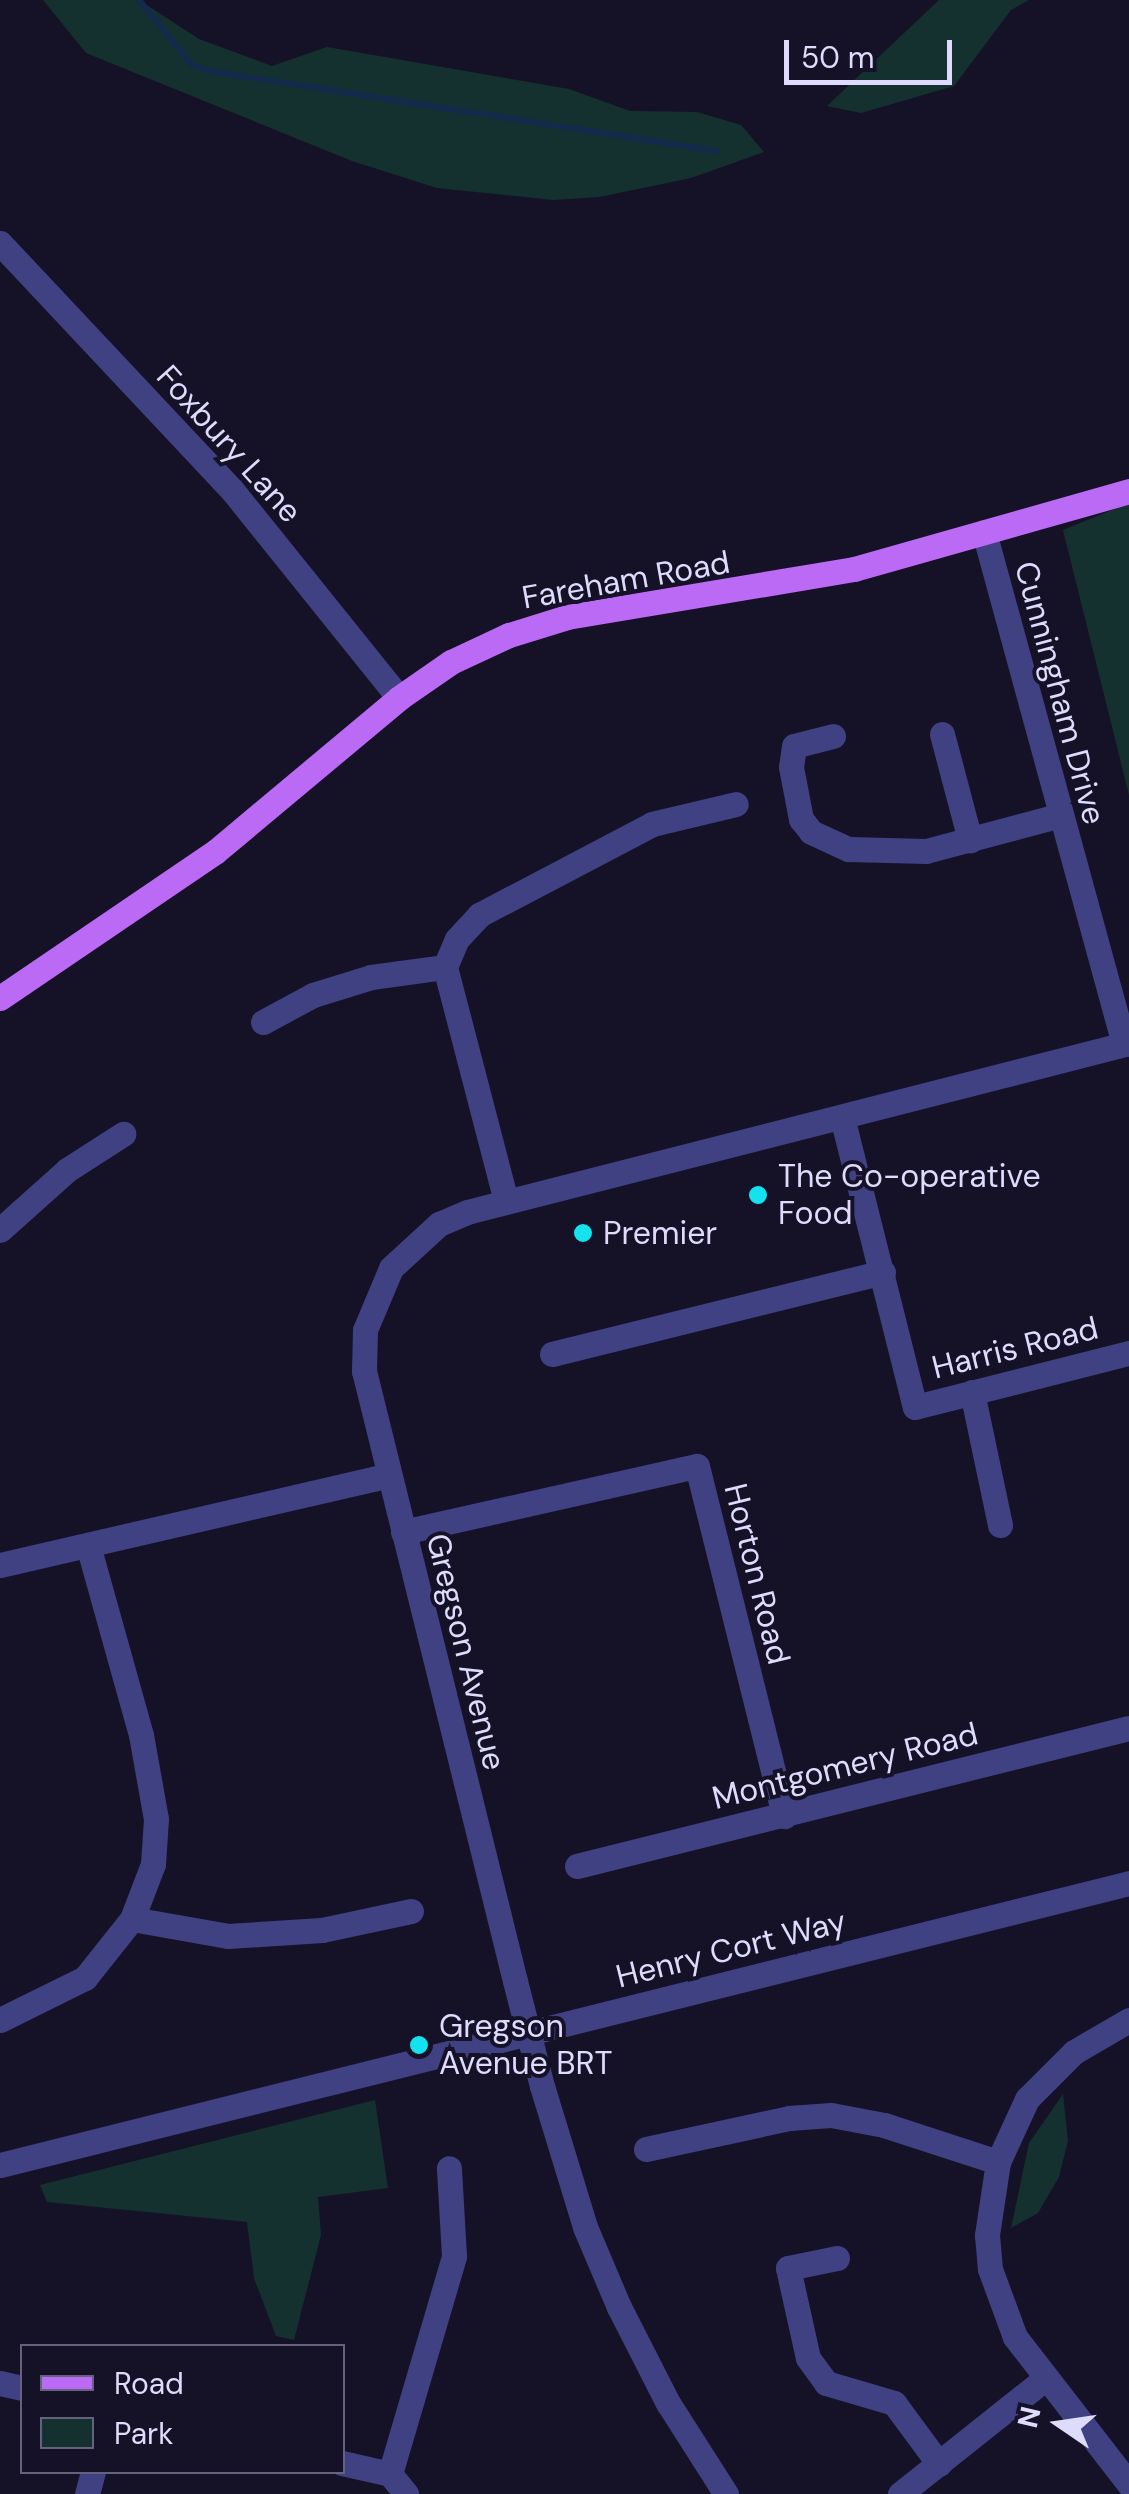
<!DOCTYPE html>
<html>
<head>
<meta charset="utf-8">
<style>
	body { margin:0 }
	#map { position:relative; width:1129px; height:2494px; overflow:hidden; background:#151228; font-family:"DM Sans",sans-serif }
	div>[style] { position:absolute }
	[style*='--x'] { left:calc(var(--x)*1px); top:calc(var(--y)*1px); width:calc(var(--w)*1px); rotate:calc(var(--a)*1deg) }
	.green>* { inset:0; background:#15312f }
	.stream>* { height:6px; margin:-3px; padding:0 3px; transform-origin:3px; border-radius:3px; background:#132a4b }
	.street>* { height:25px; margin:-12.5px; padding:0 12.5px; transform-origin:12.5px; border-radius:12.5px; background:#404183 }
	.primary>* { height:25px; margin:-12.5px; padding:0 12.5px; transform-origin:12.5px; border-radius:12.5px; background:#bb6af5 }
	.street-bridge>* { height:25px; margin:-12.5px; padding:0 12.5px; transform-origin:12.5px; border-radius:12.5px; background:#404183 }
	.dots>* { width:28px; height:28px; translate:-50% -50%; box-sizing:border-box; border:5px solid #151228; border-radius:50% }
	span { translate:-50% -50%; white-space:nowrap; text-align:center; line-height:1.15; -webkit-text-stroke:8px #151228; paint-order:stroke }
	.street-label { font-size:32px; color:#dedbfd }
	.poi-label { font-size:32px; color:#dedbfd }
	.left { translate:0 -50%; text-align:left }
	.legend { position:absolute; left:20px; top:2344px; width:325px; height:130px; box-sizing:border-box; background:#151228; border:2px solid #65627d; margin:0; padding:12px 18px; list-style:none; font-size:30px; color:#dedbfd }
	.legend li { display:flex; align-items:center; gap:20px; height:50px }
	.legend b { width:50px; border:2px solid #65627d }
	.north { position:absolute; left:1009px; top:2374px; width:100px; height:100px; -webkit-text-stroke:8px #151228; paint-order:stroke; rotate:283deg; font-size:28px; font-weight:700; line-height:40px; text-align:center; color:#dedbfd }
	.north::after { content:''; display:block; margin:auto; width:35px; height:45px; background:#dedbfd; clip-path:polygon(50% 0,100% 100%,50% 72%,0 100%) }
	.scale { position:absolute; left:784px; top:40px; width:168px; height:45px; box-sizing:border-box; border:5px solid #dedbfd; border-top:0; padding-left:12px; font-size:30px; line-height:35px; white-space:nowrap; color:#dedbfd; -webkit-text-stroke:8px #151228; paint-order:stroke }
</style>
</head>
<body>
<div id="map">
	<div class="green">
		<i style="clip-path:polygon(43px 0,139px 0,199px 39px,272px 66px,327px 47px,569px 89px,630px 111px,697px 112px,741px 125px,764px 152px,691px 178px,599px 197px,553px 200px,437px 188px,352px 161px,86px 53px)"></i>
		<i style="clip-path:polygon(939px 0,1029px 0,1011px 10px,954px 86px,861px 113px,827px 106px)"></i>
		<i style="clip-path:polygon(1129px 503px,1129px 795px,1063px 530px)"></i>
		<i style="clip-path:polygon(1063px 2094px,1068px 2141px,1059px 2177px,1038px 2213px,1011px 2228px,1029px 2143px)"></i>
		<i style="clip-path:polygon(375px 2100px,388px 2188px,318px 2197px,321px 2235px,294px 2340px,276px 2336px,254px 2278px,247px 2222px,47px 2202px,40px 2185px)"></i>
	</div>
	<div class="stream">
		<i style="--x:139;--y:0;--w:84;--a:50.8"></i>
		<i style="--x:192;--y:65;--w:18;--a:19"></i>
		<i style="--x:209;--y:71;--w:514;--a:8.95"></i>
	</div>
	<div class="street">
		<i style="--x:0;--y:243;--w:339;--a:46.8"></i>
		<i style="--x:232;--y:490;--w:267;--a:51.2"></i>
		<i style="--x:984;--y:532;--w:531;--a:74.71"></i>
		<i style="--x:942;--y:734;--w:110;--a:75.2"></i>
		<i style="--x:833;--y:736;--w:40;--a:165.6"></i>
		<i style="--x:794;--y:746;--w:21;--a:98"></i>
		<i style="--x:791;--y:767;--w:53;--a:79.1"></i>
		<i style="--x:801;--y:819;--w:16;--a:52"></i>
		<i style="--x:811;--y:832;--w:41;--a:24.7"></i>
		<i style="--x:848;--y:849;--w:78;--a:1.5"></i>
		<i style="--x:926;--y:851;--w:137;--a:-14.9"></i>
		<i style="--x:263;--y:1022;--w:57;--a:-28.4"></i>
		<i style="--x:313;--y:995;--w:61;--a:-17.2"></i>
		<i style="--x:371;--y:977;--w:75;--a:-7.7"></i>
		<i style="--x:842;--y:1117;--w:299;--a:75.9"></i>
		<i style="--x:915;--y:1407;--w:221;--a:-14.2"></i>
		<i style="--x:506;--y:1201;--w:242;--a:-104.6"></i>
		<i style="--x:445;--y:967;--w:30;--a:-67"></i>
		<i style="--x:457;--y:939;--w:33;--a:-47"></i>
		<i style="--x:479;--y:915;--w:195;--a:-27.7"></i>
		<i style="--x:652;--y:824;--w:86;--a:-13.4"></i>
		<i style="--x:0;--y:1230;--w:90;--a:-41.8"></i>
		<i style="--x:67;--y:1170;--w:67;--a:-32.7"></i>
		<i style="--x:552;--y:1354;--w:341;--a:-13.9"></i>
		<i style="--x:972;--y:1392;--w:136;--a:78.1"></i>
		<i style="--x:403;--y:1532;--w:301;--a:-12.7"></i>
		<i style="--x:697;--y:1466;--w:361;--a:76"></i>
		<i style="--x:0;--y:1565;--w:399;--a:-13"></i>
		<i style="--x:577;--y:1866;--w:569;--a:-14.04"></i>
		<i style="--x:132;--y:1919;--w:97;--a:10"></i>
		<i style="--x:228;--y:1936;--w:94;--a:-3.7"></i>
		<i style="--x:322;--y:1930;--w:91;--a:-12.1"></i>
		<i style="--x:515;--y:1981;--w:628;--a:-103.9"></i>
		<i style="--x:364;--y:1371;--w:41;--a:-88.6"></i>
		<i style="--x:365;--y:1330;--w:67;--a:-67.2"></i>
		<i style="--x:391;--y:1268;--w:65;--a:-42.5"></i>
		<i style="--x:439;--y:1224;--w:30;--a:-23"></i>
		<i style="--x:467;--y:1212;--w:683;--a:-14.32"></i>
		<i style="--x:0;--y:2020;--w:95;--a:-26.3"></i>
		<i style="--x:85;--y:1978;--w:75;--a:-51.5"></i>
		<i style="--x:132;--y:1919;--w:59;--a:-69.1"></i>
		<i style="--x:153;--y:1864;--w:45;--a:-86.2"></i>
		<i style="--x:156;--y:1819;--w:85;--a:-100.1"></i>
		<i style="--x:141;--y:1735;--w:197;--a:-105.6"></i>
		<i style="--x:1129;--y:2020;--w:64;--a:149.8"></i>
		<i style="--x:1074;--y:2052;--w:66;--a:135"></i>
		<i style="--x:1027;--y:2099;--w:69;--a:114.7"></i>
		<i style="--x:998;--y:2162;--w:74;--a:98.6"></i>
		<i style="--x:987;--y:2235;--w:34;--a:85"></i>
		<i style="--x:990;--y:2269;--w:72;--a:69.8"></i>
		<i style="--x:1015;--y:2337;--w:186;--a:52.2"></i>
		<i style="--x:542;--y:2086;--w:147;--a:73"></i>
		<i style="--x:585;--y:2227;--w:87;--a:67"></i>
		<i style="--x:619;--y:2307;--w:108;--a:63"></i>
		<i style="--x:668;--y:2403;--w:108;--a:57.5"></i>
		<i style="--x:646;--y:2149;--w:146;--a:-12.2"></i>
		<i style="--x:789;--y:2118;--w:42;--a:-4.1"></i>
		<i style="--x:831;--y:2115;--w:54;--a:10.7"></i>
		<i style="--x:884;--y:2125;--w:120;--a:18"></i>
		<i style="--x:0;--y:2165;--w:1164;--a:-14.02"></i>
		<i style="--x:837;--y:2258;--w:50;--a:168.5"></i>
		<i style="--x:788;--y:2268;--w:92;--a:77.5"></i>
		<i style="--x:808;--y:2358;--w:31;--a:54"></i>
		<i style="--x:826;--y:2383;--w:71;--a:16.4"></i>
		<i style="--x:894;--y:2403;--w:76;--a:53.6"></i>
		<i style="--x:0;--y:2383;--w:23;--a:13"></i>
		<i style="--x:342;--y:2463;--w:49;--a:12.9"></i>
		<i style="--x:390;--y:2474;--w:26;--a:51"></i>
		<i style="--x:390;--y:2474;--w:227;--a:-73.6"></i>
		<i style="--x:454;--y:2256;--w:88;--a:-93.3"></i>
		<i style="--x:87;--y:2494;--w:23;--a:-75"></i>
		<i style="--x:900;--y:2494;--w:186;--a:-38.5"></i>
	</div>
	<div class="primary">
		<i style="--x:0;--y:998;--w:260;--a:-34.2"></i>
		<i style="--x:215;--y:852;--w:240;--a:-39.9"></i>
		<i style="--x:399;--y:698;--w:63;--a:-34.7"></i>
		<i style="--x:451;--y:662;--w:64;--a:-25"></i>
		<i style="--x:509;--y:635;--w:61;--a:-17.2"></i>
		<i style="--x:567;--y:617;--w:291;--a:-9.5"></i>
		<i style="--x:854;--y:569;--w:286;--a:-15.8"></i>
	</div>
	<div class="street-bridge">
		<i style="--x:515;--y:1981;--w:108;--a:75.6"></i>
	</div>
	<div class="dots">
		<i style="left:758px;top:1195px;background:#15e2ef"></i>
		<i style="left:583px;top:1233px;background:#15e2ef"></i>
		<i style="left:419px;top:2045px;background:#15e2ef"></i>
	</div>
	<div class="street-label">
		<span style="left:229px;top:444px;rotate:48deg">Foxbury Lane</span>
		<span style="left:626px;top:580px;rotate:-10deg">Fareham Road</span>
		<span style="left:1060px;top:693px;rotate:75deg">Cunningham Drive</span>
		<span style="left:1015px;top:1348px;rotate:-14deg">Harris Road</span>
		<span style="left:757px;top:1574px;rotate:76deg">Horton Road</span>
		<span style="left:466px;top:1652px;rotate:76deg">Gregson Avenue</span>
		<span style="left:845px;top:1766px;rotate:-14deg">Montgomery Road</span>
		<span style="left:731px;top:1949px;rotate:-14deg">Henry Cort Way</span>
	</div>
	<div class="poi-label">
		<span class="left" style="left:778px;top:1195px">The Co-operative<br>Food</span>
		<span class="left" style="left:603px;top:1233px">Premier</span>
		<span class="left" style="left:439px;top:2045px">Gregson<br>Avenue BRT</span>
	</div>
	<ul class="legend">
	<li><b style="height:12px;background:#bb6af5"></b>Road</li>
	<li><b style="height:28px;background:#15312f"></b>Park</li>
	</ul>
	<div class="north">N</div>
	<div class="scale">50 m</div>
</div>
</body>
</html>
